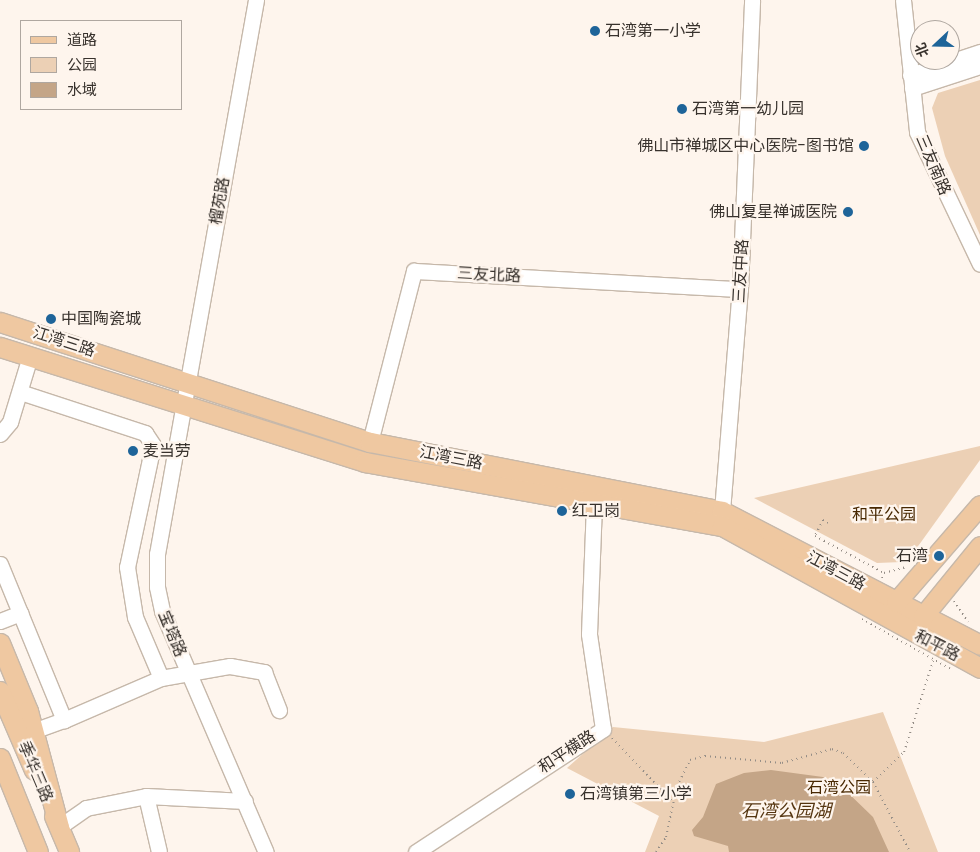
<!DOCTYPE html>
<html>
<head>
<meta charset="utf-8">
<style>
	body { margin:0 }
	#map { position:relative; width:980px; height:852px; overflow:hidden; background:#fef5ed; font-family:Poppins,"Noto Sans SC",sans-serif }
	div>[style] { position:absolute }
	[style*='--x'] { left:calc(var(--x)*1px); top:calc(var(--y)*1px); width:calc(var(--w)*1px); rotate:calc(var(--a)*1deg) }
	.green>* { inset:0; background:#ecd0b5 }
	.water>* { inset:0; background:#c4a587 }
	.path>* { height:2px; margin-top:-1px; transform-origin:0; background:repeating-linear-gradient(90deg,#948d86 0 1px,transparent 0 5px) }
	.roads { filter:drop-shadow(1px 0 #c6b8aa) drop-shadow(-1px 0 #c6b8aa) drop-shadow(0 1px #c6b8aa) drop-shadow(0 -1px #c6b8aa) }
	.minor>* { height:15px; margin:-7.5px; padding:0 7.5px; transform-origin:7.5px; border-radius:7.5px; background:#fff }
	.major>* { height:19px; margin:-9.5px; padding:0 9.5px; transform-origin:9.5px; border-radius:9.5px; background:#efc8a1 }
	.dots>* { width:14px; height:14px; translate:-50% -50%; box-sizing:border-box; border:2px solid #fef5ed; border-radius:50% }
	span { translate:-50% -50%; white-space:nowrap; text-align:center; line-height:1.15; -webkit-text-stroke:4.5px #fef5ed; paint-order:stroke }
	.poi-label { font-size:16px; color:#38322d }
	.left { translate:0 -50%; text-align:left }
	.right { translate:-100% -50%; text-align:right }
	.street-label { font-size:16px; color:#38322d }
	.park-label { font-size:16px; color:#482801 }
	.water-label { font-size:18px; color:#553510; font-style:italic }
	.legend { position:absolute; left:20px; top:20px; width:162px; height:90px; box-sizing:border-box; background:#fef5ed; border:1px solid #afa7a0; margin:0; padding:6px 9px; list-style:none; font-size:15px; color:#38322d }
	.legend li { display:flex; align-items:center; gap:10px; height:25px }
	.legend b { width:25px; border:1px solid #afa7a0 }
	.north { position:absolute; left:910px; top:20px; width:50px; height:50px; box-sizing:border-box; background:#fef5ed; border:1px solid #afa7a0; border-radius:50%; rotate:249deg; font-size:14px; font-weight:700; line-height:20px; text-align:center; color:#38322d }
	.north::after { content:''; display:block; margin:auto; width:18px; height:22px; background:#1e6499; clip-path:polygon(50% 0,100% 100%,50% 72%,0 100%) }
</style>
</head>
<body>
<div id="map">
	<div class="green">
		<i style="clip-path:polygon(980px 80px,980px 235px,945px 156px,932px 108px,938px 93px)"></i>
		<i style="clip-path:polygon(980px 446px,980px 460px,911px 556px,902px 562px,877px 563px,754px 498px)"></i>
		<i style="clip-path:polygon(883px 712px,938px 852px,645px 852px,659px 816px,567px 768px,613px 727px,764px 742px)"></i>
	</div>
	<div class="water">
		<i style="clip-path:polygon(771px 770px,823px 777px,844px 789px,873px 817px,889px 852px,729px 852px,728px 846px,694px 836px,692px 830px,703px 817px,716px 784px,744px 773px)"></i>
	</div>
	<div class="path">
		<i style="--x:828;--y:523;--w:6;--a:-149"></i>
		<i style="--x:823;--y:520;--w:18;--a:117"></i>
		<i style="--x:815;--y:536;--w:78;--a:28.2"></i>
		<i style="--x:884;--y:573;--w:23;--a:-15"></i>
		<i style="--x:882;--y:578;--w:5;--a:-68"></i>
		<i style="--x:954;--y:601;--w:25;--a:56"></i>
		<i style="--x:862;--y:619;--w:103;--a:29.5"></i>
		<i style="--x:612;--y:738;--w:90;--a:46.4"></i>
		<i style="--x:873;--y:782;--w:43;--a:-44.1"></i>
		<i style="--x:904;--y:752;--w:96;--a:-72.3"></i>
		<i style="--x:656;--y:852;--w:18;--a:-56"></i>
		<i style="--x:666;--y:837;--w:52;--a:-77.8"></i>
		<i style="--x:677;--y:786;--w:29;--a:-63"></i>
		<i style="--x:690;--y:760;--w:16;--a:-15"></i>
		<i style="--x:705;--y:756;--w:77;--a:5.2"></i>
		<i style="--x:782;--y:763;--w:52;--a:-15.6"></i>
		<i style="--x:832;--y:749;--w:12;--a:20"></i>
		<i style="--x:843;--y:753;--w:42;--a:44"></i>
		<i style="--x:873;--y:782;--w:79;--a:62.1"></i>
	</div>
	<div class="roads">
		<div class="minor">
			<i style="--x:256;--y:0;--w:563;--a:100.13"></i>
			<i style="--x:157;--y:554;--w:33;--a:90"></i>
			<i style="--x:157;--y:587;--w:25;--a:78"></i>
			<i style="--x:162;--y:611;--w:262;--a:66.7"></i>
			<i style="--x:903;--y:0;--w:133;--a:83.9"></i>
			<i style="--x:917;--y:132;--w:146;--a:64.5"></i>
			<i style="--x:910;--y:75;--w:74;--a:-18.2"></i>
			<i style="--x:912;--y:88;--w:71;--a:-17.9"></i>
			<i style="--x:20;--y:392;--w:132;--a:18.2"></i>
			<i style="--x:145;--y:433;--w:14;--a:56"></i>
			<i style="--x:153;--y:445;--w:125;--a:102"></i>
			<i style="--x:127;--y:567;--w:51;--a:80.9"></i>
			<i style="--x:135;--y:617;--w:66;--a:66.9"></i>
			<i style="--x:0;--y:434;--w:16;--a:-50"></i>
			<i style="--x:10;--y:422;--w:69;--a:-73.1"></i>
			<i style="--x:370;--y:442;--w:177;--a:-75.6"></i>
			<i style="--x:414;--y:271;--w:326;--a:3.2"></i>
			<i style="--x:722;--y:511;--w:223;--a:-85.4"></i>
			<i style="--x:740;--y:289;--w:289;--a:-87.6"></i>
			<i style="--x:0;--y:564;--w:169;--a:67.7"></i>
			<i style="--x:64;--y:720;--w:106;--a:-23.4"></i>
			<i style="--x:161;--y:678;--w:70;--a:-9.9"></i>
			<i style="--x:230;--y:666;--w:35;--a:10"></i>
			<i style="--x:264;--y:672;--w:41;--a:68.5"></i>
			<i style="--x:0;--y:621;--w:22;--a:-21"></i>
			<i style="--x:33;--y:731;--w:33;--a:-20"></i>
			<i style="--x:146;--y:796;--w:57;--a:76.9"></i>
			<i style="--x:59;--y:827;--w:33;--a:-35"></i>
			<i style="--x:86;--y:808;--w:61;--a:-11.3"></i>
			<i style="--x:146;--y:796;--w:99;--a:2.9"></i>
			<i style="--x:416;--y:852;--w:224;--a:-33.3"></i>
			<i style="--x:603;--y:729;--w:96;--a:-98.4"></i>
			<i style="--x:589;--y:634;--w:132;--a:-87.8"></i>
		</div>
		<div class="major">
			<i style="--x:0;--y:322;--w:389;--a:18"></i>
			<i style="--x:370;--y:442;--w:359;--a:11.1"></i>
			<i style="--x:722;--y:511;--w:291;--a:27.4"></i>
			<i style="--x:0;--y:347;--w:383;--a:17.5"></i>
			<i style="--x:365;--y:462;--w:363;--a:10.2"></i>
			<i style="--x:722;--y:526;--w:294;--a:28.8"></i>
			<i style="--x:896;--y:602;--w:128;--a:-49.1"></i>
			<i style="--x:923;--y:616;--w:90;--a:-50.8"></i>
			<i style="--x:0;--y:643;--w:74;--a:67.6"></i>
			<i style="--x:28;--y:711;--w:120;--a:75"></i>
			<i style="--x:0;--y:691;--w:86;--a:66.7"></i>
			<i style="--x:0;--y:758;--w:101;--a:68"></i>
			<i style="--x:54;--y:816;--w:39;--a:67"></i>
		</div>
	</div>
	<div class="dots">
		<i style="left:595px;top:31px;background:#1e6499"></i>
		<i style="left:682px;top:109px;background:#1e6499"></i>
		<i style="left:864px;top:146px;background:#1e6499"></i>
		<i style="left:848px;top:212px;background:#1e6499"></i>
		<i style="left:51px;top:319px;background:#1e6499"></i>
		<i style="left:133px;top:451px;background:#1e6499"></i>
		<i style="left:562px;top:511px;background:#1e6499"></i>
		<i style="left:939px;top:556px;background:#1e6499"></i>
		<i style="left:570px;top:794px;background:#1e6499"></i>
	</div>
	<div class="poi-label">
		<span class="left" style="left:605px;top:31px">石湾第一小学</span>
		<span class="left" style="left:692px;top:109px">石湾第一幼儿园</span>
		<span class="right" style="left:854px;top:146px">佛山市禅城区中心医院-图书馆</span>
		<span class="right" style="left:837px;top:212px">佛山复星禅诚医院</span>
		<span class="left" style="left:61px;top:319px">中国陶瓷城</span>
		<span class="left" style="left:143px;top:451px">麦当劳</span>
		<span class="left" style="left:572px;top:511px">红卫岗</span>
		<span class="right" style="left:928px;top:556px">石湾</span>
		<span class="left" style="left:580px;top:794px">石湾镇第三小学</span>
	</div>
	<div class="street-label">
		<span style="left:933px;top:165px;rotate:67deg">三友南路</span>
		<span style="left:220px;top:201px;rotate:-80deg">榴苑路</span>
		<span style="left:741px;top:271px;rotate:-87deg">三友中路</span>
		<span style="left:489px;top:275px;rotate:3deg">三友北路</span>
		<span style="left:64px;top:342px;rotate:18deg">江湾三路</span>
		<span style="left:451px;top:458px;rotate:11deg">江湾三路</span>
		<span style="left:836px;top:571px;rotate:28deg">江湾三路</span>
		<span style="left:172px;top:634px;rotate:68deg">宝塔路</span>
		<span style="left:937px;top:646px;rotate:27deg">和平路</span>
		<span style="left:567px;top:752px;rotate:-33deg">和平横路</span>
		<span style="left:35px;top:772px;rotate:67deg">季华三路</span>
	</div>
	<div class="park-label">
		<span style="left:884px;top:515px">和平公园</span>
		<span style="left:839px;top:788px">石湾公园</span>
	</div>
	<div class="water-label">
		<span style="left:786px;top:811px">石湾公园湖</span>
	</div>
	<ul class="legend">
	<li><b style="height:6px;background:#efc8a1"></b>道路</li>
	<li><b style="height:14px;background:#ecd0b5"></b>公园</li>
	<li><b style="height:14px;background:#c4a587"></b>水域</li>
	</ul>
	<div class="north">北</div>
</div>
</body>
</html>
